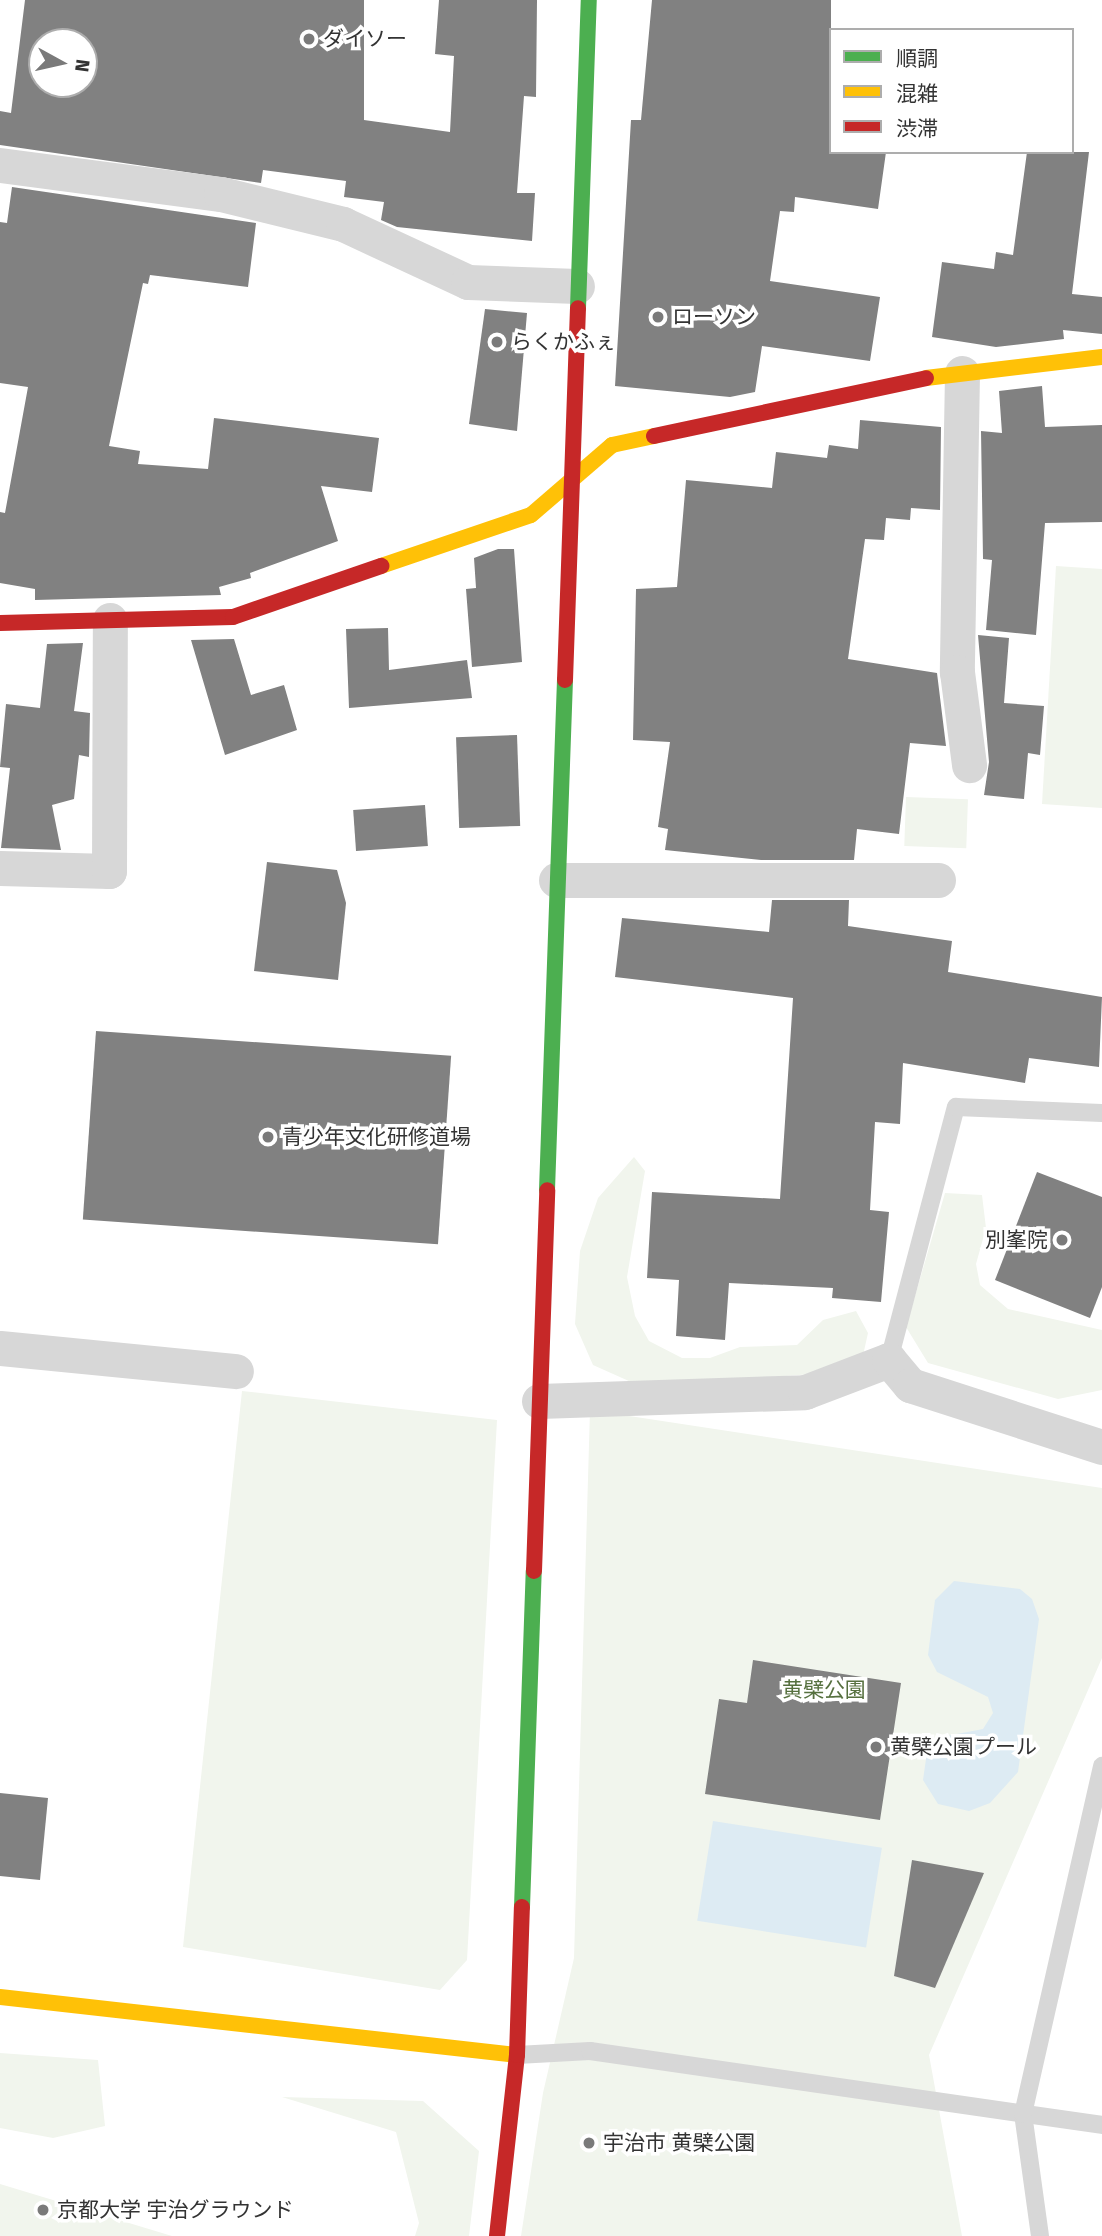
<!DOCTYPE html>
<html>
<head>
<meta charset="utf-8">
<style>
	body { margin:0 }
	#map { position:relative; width:1102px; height:2236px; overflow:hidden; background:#fff; font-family:"Fira Sans","Noto Sans JP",sans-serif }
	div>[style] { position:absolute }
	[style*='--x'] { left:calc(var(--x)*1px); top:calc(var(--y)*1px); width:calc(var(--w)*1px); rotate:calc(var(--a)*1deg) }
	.green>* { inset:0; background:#f1f5ed; transform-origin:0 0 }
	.water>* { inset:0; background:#ddebf3; transform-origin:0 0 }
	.building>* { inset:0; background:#818181; transform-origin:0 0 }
	.lane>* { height:18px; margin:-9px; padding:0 9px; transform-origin:9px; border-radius:9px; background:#d7d7d7 }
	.street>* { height:35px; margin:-17.5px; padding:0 17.5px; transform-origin:17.5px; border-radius:17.5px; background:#d7d7d7 }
	.fast>* { height:16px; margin:-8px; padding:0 8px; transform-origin:8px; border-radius:8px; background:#4caf50 }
	.slow>* { height:16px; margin:-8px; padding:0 8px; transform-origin:8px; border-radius:8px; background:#ffc107 }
	.jam>* { height:16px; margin:-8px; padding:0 8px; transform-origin:8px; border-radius:8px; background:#c62828 }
	.dots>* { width:19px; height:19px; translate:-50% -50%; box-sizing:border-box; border:4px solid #fff; border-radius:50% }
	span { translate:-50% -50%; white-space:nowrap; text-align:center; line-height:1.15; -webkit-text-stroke:7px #fff; paint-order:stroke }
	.poi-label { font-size:21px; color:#333 }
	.left { translate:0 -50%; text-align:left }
	.right { translate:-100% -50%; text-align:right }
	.park-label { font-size:21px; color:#56703f }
	.legend { position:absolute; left:829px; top:28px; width:245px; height:126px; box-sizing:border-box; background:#fff; border:2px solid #adadad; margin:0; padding:9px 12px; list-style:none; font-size:21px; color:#333 }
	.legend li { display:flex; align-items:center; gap:14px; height:35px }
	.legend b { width:35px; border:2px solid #adadad }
	.north { position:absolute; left:28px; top:28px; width:70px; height:70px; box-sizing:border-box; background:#fff; border:2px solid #adadad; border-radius:50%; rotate:98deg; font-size:19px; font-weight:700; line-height:28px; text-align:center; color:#333 }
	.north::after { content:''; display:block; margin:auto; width:24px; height:32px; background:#7a7a7a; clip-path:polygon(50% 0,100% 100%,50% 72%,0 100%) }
</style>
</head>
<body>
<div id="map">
	<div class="green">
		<i style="clip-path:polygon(1056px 566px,1102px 569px,1102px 808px,1042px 804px)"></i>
		<i style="left:906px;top:797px;width:62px;height:49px;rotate:2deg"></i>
		<i style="clip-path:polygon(634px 1157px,645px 1171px,627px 1277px,635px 1316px,649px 1341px,682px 1358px,710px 1358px,740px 1347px,797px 1345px,823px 1320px,856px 1311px,868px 1333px,862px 1360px,829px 1373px,640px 1386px,593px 1365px,575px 1324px,580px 1251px,598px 1198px)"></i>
		<i style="clip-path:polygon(945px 1193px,982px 1195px,986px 1228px,976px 1264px,980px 1285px,1008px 1309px,1102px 1330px,1102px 1390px,1058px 1399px,928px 1363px,906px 1327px)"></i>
		<i style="clip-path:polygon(242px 1391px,497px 1420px,467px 1960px,440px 1990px,183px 1947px)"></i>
		<i style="clip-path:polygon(590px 1410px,1102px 1488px,1102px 1658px,929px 2055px,962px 2236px,521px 2236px,543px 2093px,574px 1958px)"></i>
		<i style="clip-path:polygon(0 2053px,98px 2060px,105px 2126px,53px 2138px,0 2128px)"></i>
		<i style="clip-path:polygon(282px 2097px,423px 2101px,479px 2151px,469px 2236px,415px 2236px,419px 2223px,396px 2132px)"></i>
		<i style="clip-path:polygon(0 2184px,172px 2236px,0 2236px)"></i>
	</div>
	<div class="water">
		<i style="clip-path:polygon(954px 1581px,1020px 1589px,1032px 1599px,1039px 1619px,1018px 1772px,990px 1803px,969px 1811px,938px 1804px,923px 1780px,927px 1752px,936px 1738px,983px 1729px,993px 1713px,988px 1697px,937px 1672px,928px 1655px,935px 1600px)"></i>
		<i style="left:713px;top:1821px;width:171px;height:101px;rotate:9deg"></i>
	</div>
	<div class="building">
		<i style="clip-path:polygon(evenodd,25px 0,364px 0,364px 120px,450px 132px,454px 56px,435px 54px,439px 0,537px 0,536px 97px,524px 96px,517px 193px,535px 193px,532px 241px,397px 227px,381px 220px,384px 202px,344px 197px,346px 181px,263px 170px,261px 183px,0 145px,0 111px,11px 113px,25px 0,42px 42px,84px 42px,84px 84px,42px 84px,42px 42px)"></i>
		<i style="clip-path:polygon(652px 0,831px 0,831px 152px,886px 152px,878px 209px,795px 197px,794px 212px,780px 211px,770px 281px,880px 297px,870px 361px,762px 346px,755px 392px,730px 397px,615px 386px,631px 120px,641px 120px)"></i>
		<i style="clip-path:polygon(1027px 152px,1089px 152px,1072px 294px,1102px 297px,1102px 334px,1063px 330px,1064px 339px,996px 347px,932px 337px,942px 262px,994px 269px,996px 252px,1013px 255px)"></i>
		<i style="clip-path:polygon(12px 187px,256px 223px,248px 287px,150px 275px,148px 284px,143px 283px,109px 446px,140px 451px,138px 464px,208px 469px,214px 418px,379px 438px,372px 492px,321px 486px,338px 541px,250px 573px,251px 578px,219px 587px,221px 595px,35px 600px,35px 589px,0 583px,0 512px,5px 513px,28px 387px,0 383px,0 222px,7px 223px)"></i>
		<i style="clip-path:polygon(485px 309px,527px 313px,517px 431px,469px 424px)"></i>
		<i style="clip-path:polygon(1042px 386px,1045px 427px,1102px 425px,1102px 522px,1045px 523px,1036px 635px,986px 630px,992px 560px,983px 559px,981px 431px,1002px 433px,999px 391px)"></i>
		<i style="clip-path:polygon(860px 420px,941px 427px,940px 510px,911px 508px,910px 520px,886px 518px,884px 540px,865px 539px,848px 659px,937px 673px,946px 746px,910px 743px,899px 834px,857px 829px,854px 860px,761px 860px,665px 850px,668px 829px,658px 827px,670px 742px,633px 740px,636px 589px,677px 587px,686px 480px,772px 488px,776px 452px,827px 458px,829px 445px,858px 449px)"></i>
		<i style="clip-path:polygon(498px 549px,514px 549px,522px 662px,472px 667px,466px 589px,476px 588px,474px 558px)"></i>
		<i style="clip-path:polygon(388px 628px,389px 670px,467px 660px,472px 698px,349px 708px,346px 629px)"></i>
		<i style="clip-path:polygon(978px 635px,1009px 638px,1004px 703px,1044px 706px,1040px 755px,1028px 753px,1024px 799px,984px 795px,989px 762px)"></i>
		<i style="clip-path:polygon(234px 639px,251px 695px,284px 685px,297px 730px,225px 755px,191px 640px)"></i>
		<i style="clip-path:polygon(83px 643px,74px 711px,90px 713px,89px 757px,79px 755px,74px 799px,52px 805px,61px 850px,1px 848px,10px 768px,0 767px,6px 704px,40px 708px,47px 644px)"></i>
		<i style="left:517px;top:735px;width:91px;height:61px;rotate:88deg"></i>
		<i style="left:425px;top:805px;width:41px;height:72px;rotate:86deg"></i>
		<i style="clip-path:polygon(267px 862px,337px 870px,346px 903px,338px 980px,254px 971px)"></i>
		<i style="clip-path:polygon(772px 900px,849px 900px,848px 926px,952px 941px,948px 972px,1102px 997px,1099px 1067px,1029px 1058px,1025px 1083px,903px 1063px,900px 1124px,875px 1122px,870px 1210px,889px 1212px,881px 1302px,832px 1298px,833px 1288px,729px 1283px,725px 1340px,676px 1336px,679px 1280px,647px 1278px,652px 1192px,780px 1199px,793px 998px,615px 977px,622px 918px,769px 932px)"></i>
		<i style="left:96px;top:1031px;width:356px;height:189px;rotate:4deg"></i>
		<i style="clip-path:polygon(1037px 1172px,1102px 1197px,1102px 1287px,1090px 1318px,995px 1280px)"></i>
		<i style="clip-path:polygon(753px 1660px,901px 1683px,880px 1820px,705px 1794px,719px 1699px,747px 1703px)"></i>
		<i style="clip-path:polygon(0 1793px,48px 1798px,40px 1880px,0 1876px)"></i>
		<i style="clip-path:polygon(912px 1860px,984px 1873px,935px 1988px,894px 1976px)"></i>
	</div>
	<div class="lane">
		<i style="--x:889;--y:1360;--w:262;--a:-75.2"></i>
		<i style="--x:956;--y:1107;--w:146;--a:2.4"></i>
		<i style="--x:517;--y:2055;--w:73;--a:-3.1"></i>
		<i style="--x:590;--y:2051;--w:517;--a:8.22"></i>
		<i style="--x:1040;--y:2236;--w:123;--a:-97.9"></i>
		<i style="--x:1023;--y:2114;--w:357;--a:-77.2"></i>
	</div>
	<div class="street">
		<i style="--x:0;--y:165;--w:223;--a:7.5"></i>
		<i style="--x:221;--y:194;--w:126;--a:13.8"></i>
		<i style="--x:343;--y:224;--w:138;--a:24.9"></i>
		<i style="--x:468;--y:282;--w:109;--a:2.1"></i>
		<i style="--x:962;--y:373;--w:299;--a:91"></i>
		<i style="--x:957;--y:672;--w:94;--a:82.6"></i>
		<i style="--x:0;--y:868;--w:109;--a:1.6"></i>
		<i style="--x:109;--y:871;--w:251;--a:-89.8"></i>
		<i style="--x:556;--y:880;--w:382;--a:0"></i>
		<i style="--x:0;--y:1348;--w:237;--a:5.6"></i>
		<i style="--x:539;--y:1401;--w:266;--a:-1.9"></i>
		<i style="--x:805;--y:1392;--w:90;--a:-20.9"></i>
		<i style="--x:889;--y:1360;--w:33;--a:50"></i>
		<i style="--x:910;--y:1385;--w:202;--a:17.9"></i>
	</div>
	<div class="fast">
		<i style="--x:578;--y:308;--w:308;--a:-88"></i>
		<i style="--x:547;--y:1190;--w:510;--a:-87.98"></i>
		<i style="--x:522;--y:1907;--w:336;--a:-88"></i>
	</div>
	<div class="slow">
		<i style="--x:926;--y:378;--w:177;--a:-6.8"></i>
		<i style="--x:381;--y:566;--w:158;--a:-18.8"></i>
		<i style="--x:531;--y:515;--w:107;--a:-40.8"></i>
		<i style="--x:612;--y:445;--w:43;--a:-12.1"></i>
		<i style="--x:0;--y:1997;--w:520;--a:6.4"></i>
	</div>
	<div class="jam">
		<i style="--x:654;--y:436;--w:278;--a:-12"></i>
		<i style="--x:0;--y:623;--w:233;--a:-1.5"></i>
		<i style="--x:233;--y:617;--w:157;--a:-19"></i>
		<i style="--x:565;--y:680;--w:372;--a:-88"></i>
		<i style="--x:534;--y:1571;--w:381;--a:-88"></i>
		<i style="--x:497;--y:2236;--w:182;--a:-83.7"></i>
		<i style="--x:517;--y:2055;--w:148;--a:-88.1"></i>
	</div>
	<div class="dots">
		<i style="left:309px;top:39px;background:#7a7a7a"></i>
		<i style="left:658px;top:317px;background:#7a7a7a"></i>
		<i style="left:497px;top:342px;background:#7a7a7a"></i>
		<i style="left:268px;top:1137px;background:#7a7a7a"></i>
		<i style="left:1062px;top:1240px;background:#7a7a7a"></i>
		<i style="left:876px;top:1747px;background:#7a7a7a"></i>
		<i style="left:589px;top:2143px;background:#7a7a7a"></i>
		<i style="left:43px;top:2210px;background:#7a7a7a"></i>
	</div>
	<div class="poi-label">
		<span class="left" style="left:323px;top:39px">ダイソー</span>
		<span class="left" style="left:672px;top:317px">ローソン</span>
		<span class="left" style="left:511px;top:342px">らくかふぇ</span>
		<span class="left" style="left:282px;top:1137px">青少年文化研修道場</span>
		<span class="right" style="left:1048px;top:1240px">別峯院</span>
		<span class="left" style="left:890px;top:1747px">黄檗公園プール</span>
		<span class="left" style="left:603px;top:2143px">宇治市 黄檗公園</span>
		<span class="left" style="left:57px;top:2210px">京都大学 宇治グラウンド</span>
	</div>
	<div class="park-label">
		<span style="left:824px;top:1690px">黄檗公園</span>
	</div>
	<ul class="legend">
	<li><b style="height:9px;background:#4caf50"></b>順調</li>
	<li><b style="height:9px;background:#ffc107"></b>混雑</li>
	<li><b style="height:9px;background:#c62828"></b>渋滞</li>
	</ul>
	<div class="north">N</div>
</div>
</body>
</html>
